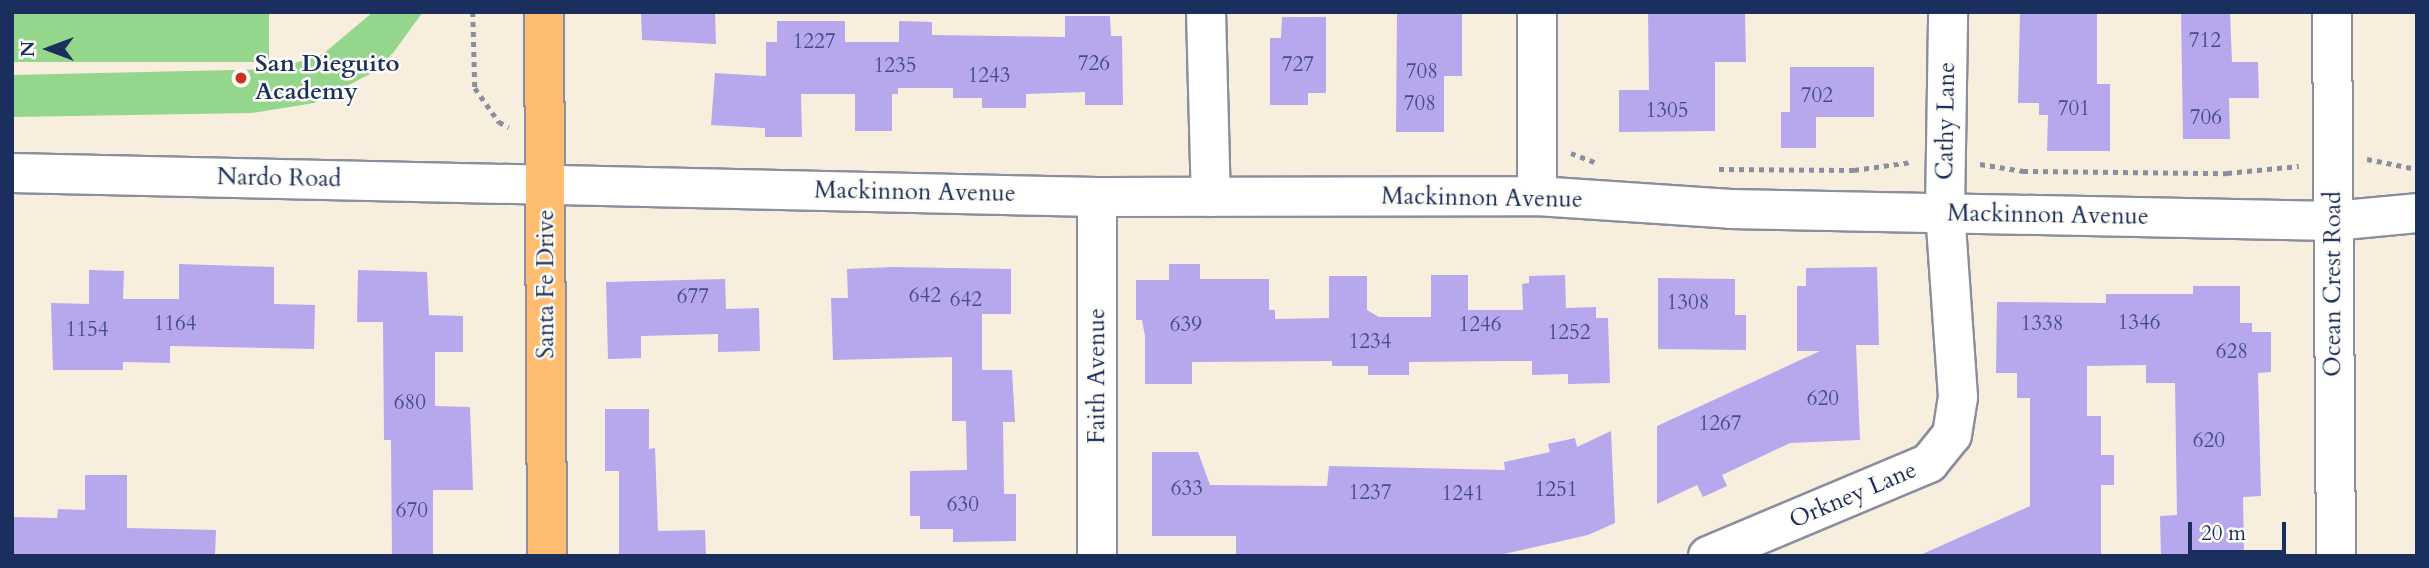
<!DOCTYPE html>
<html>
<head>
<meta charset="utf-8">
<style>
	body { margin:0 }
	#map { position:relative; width:2429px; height:568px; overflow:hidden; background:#f8eede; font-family:Cardo,serif }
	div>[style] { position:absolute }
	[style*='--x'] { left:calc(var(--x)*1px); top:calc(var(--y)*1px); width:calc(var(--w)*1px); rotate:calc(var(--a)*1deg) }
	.green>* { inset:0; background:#95d68d; transform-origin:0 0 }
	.building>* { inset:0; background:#b7a7ec }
	.path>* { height:4.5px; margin-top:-2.25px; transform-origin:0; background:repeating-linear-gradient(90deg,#8a8e9e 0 5px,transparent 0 10px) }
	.roads { filter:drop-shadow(2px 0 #8a8e9e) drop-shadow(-2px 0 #8a8e9e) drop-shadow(0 2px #8a8e9e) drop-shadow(0 -2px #8a8e9e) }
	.minor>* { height:38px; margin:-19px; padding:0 19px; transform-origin:19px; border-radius:19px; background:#fff }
	.major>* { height:38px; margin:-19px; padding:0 19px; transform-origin:19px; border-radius:19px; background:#febc70 }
	.dots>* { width:19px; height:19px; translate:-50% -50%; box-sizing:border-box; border:4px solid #fdfcf7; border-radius:50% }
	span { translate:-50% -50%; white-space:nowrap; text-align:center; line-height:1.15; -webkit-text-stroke:5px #fdfcf7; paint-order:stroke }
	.number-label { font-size:21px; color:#424d82 }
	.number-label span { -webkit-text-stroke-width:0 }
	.poi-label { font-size:24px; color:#1b2f5e; font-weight:700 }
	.left { translate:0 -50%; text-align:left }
	.street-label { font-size:24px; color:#1b2f5e }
	.frame { position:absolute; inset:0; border:14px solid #1b2f5e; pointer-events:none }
	.north { position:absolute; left:14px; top:14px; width:70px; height:70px; -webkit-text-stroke:5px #fdfcf7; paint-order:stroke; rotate:270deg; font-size:19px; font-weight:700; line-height:28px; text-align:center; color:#1b2f5e }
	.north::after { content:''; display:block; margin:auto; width:24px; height:32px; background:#1b2f5e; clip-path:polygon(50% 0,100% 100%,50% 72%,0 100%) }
	.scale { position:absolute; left:2188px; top:522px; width:98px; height:32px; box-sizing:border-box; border:4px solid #1b2f5e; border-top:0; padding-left:9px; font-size:21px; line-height:24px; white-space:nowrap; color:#1b2f5e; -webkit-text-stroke:5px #fdfcf7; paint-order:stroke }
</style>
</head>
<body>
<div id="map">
	<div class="green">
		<i style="left:12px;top:12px;width:257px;height:50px"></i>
		<i style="clip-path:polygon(373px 12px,423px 12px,393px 53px,370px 74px,314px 103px,252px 113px,12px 117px,12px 75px,276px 69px,323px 54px)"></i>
	</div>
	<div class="building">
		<i style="clip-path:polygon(641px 12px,715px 12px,716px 44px,642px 40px)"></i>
		<i style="clip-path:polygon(1397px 12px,1462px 12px,1462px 76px,1444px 76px,1444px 132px,1396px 132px)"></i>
		<i style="clip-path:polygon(1648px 12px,1745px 12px,1746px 62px,1715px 62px,1715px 131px,1619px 132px,1619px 90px,1649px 90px)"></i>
		<i style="clip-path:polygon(2020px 12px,2097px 12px,2097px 84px,2110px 84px,2110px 151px,2047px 151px,2048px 115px,2039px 115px,2039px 103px,2018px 103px)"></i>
		<i style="clip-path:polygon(2181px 12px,2230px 12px,2232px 62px,2258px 62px,2259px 98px,2229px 98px,2230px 139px,2183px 139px)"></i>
		<i style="clip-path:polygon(1065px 16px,1110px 16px,1111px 36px,1122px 36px,1123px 105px,1085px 105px,1085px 92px,1026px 94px,1026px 108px,982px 108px,982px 98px,953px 98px,953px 88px,898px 88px,898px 94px,892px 94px,892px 131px,855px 131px,855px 94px,801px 94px,802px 137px,765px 137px,765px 128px,711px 125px,715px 73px,766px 76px,766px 42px,777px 42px,777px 21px,845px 21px,845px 42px,899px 42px,899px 21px,932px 22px,932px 35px,1065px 37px)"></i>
		<i style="clip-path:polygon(1282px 17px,1326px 17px,1326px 93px,1308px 93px,1308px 105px,1270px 105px,1270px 38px,1281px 38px)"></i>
		<i style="clip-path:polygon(1790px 67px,1874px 67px,1874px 117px,1816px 117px,1816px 148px,1781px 148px,1781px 112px,1790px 112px)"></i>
		<i style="clip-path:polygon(179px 264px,274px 267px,274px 304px,315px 305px,314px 349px,170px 346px,170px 363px,123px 362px,123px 370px,53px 370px,51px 303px,89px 304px,89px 270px,124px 271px,123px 299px,179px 299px)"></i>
		<i style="clip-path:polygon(1169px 264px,1200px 264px,1200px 279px,1269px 279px,1269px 310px,1275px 310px,1275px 319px,1329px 318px,1329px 276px,1367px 276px,1367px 310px,1379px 317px,1431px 317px,1431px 275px,1468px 275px,1468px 310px,1523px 310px,1522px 284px,1529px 283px,1529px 276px,1565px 275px,1566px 308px,1596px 307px,1596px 318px,1608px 318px,1610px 383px,1568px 384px,1568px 374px,1532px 375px,1532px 361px,1505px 361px,1409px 362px,1409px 375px,1368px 375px,1368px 366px,1332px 366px,1332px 361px,1192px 362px,1192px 384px,1145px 384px,1145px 336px,1142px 320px,1136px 320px,1136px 280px,1169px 280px)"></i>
		<i style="clip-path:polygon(893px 267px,1011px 269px,1011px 314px,982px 314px,982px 370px,1012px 370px,1015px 422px,1003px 422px,1004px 494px,1016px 494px,1016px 541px,953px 542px,953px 529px,920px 529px,920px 516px,910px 516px,910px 471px,967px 470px,966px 421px,952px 421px,952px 357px,833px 360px,831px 298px,848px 298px,847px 269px)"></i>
		<i style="clip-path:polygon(1877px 267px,1879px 345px,1856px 345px,1860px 440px,1790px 443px,1722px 475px,1727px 486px,1703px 497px,1697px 485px,1657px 504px,1657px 426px,1820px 351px,1797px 351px,1797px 286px,1806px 286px,1806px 268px)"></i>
		<i style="clip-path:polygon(358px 270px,427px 272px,429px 315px,463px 316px,463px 352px,435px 352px,435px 406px,470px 407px,473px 490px,433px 490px,433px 556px,392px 556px,391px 440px,384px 440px,383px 322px,357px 322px)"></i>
		<i style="clip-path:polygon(1658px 278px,1735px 279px,1735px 315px,1746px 315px,1746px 350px,1658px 349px)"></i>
		<i style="clip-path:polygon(725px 279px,726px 309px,759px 308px,760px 351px,718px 352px,718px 334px,641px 336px,641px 358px,608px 359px,606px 282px)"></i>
		<i style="clip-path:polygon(2193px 286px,2240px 286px,2240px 323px,2252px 323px,2252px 332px,2271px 332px,2271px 372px,2258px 373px,2261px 496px,2243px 497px,2244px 556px,2161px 556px,2160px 516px,2177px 515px,2175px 383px,2146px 383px,2146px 365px,2087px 366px,2087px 416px,2101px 416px,2101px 455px,2114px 455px,2114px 485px,2101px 485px,2101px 556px,1918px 556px,2030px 506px,2030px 398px,2017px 398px,2017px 373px,1996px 373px,1997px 302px,2106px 303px,2106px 294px,2193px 294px)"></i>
		<i style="clip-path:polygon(605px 409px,649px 409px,649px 449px,655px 448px,658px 531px,705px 530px,706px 556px,619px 556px,619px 471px,605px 471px)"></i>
		<i style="clip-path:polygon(1611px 431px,1615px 523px,1588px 535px,1495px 556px,1236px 556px,1236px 536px,1152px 536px,1152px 452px,1198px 452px,1210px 485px,1327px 486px,1329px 466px,1505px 470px,1504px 462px,1550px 452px,1548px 444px,1575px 438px,1577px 447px)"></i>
		<i style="clip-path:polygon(85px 475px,127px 475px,127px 528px,216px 530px,215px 556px,12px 556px,12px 517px,57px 518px,58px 509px,85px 510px)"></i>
	</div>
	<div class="path">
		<i style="--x:473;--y:12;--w:76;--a:88.5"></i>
		<i style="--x:475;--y:88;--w:42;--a:54.8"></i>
		<i style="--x:499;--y:122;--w:11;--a:27"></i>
		<i style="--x:1571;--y:153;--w:26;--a:21"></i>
		<i style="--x:2367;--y:159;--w:51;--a:11.3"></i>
		<i style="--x:1980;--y:164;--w:44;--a:9.2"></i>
		<i style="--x:2023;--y:171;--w:204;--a:0.6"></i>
		<i style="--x:2227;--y:173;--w:72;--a:-5.6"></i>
		<i style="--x:1719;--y:169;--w:135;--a:0.4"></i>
		<i style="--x:1854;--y:170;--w:59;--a:-7.9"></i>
	</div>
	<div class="roads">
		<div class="minor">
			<i style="--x:1206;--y:12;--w:185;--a:88.5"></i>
			<i style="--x:2332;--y:12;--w:544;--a:89.58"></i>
			<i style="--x:12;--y:173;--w:1085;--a:1.27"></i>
			<i style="--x:1097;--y:197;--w:440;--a:-0.1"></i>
			<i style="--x:1537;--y:196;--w:194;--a:3.8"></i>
			<i style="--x:1731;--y:209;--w:602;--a:1.14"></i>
			<i style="--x:2333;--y:221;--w:84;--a:-5.4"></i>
			<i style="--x:1537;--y:196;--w:184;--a:-90"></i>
			<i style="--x:1097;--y:197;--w:359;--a:90"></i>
			<i style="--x:1708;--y:556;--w:240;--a:-22.8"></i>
			<i style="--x:1929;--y:463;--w:36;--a:-51"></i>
			<i style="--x:1952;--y:435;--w:38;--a:-81"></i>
			<i style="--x:1958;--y:397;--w:185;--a:-94"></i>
			<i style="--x:1945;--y:212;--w:200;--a:-89.1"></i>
		</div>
		<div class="major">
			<i style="--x:544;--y:12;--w:544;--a:89.68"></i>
		</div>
	</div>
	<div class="dots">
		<i style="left:241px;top:78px;background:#c8321e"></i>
	</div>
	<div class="number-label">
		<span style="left:2205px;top:41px">712</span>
		<span style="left:814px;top:42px">1227</span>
		<span style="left:1094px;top:64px">726</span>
		<span style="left:1298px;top:65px">727</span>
		<span style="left:895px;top:66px">1235</span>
		<span style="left:1422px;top:72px">708</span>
		<span style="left:989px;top:76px">1243</span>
		<span style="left:1817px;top:96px">702</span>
		<span style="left:1420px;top:104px">708</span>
		<span style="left:2074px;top:109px">701</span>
		<span style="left:1667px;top:111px">1305</span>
		<span style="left:2206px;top:118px">706</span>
		<span style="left:925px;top:296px">642</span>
		<span style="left:693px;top:297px">677</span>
		<span style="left:966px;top:300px">642</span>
		<span style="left:1688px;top:303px">1308</span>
		<span style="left:2139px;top:323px">1346</span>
		<span style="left:175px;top:324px">1164</span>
		<span style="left:2042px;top:324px">1338</span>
		<span style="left:1186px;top:325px">639</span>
		<span style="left:1480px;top:325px">1246</span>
		<span style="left:87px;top:330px">1154</span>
		<span style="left:1569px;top:333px">1252</span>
		<span style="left:1370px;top:342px">1234</span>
		<span style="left:2232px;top:352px">628</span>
		<span style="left:1823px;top:399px">620</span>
		<span style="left:410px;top:403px">680</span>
		<span style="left:1720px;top:424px">1267</span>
		<span style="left:2209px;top:441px">620</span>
		<span style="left:1187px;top:489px">633</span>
		<span style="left:1556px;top:490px">1251</span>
		<span style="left:1370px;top:493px">1237</span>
		<span style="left:1463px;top:494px">1241</span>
		<span style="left:963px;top:505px">630</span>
		<span style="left:412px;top:511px">670</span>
	</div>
	<div class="poi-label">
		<span class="left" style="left:255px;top:78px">San Dieguito<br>Academy</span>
	</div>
	<div class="street-label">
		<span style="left:1946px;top:121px;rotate:-89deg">Cathy Lane</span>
		<span style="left:279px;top:178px;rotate:1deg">Nardo Road</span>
		<span style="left:915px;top:192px;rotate:1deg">Mackinnon Avenue</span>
		<span style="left:1482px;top:198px;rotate:1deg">Mackinnon Avenue</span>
		<span style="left:2048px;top:215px;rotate:1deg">Mackinnon Avenue</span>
		<span style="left:546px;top:284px;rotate:-90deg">Santa Fe Drive</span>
		<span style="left:2333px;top:284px;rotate:-90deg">Ocean Crest Road</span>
		<span style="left:1097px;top:376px;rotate:-90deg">Faith Avenue</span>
		<span style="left:1853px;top:495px;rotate:-23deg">Orkney Lane</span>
	</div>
	<div class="frame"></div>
	<div class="north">N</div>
	<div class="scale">20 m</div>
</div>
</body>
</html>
